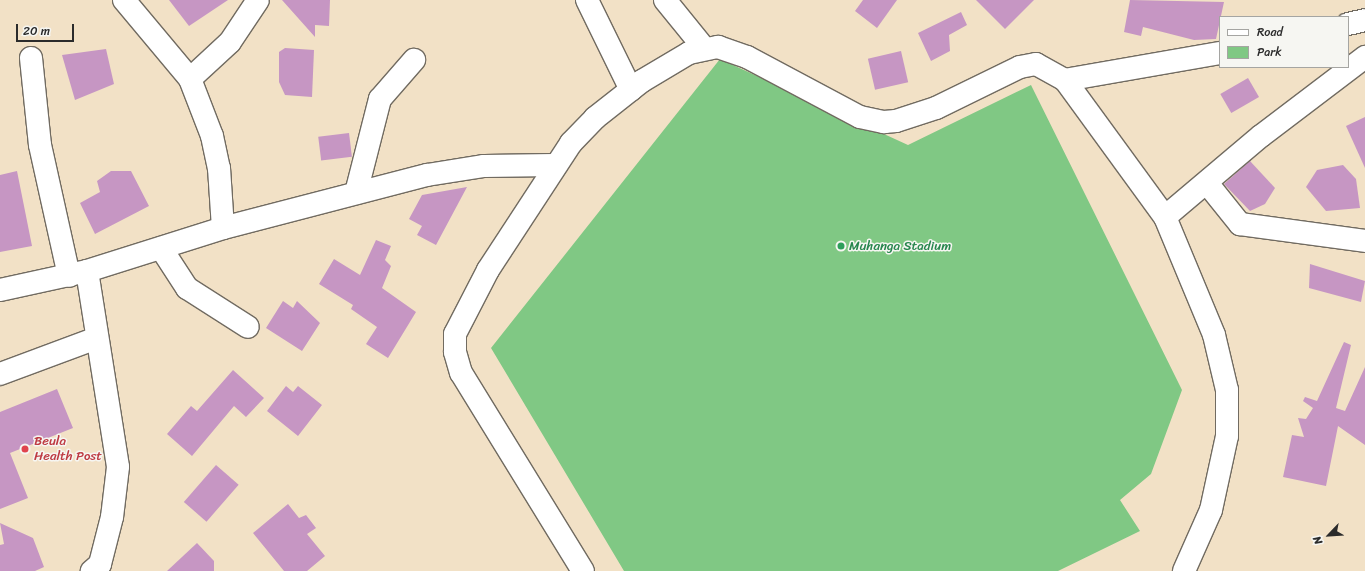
<!DOCTYPE html>
<html>
<head>
<meta charset="utf-8">
<style>
	body { margin:0 }
	#map { position:relative; width:1365px; height:571px; overflow:hidden; background:#f2e1c6; font-family:Sriracha,sans-serif }
	div>[style] { position:absolute }
	[style*='--x'] { left:calc(var(--x)*1px); top:calc(var(--y)*1px); width:calc(var(--w)*1px); rotate:calc(var(--a)*1deg) }
	.green>* { inset:0; background:#80c884 }
	.building>* { inset:0; background:#c696c3; transform-origin:0 0 }
	.roads { filter:drop-shadow(1px 0 #716b61) drop-shadow(-1px 0 #716b61) drop-shadow(0 1px #716b61) drop-shadow(0 -1px #716b61) }
	.minor>* { height:22px; margin:-11px; padding:0 11px; transform-origin:11px; border-radius:11px; background:#fff }
	.dots>* { width:11px; height:11px; translate:-50% -50%; box-sizing:border-box; border:2px solid #f6f6f2; border-radius:50% }
	span { translate:-50% -50%; white-space:nowrap; text-align:center; line-height:1.15; -webkit-text-stroke:3px #f6f6f2; paint-order:stroke }
	.leisure-label { font-size:13px; color:#27864d }
	.left { translate:0 -50%; text-align:left }
	.health-label { font-size:13px; color:#be3a42 }
	.legend { position:absolute; left:1219px; top:16px; width:130px; height:52px; box-sizing:border-box; background:#f6f6f2; border:1px solid #a5a5a2; margin:0; padding:5px 7px; list-style:none; font-size:12px; color:#2b2b2b }
	.legend li { display:flex; align-items:center; gap:8px; height:20px }
	.legend b { width:20px; border:1px solid #a5a5a2 }
	.north { position:absolute; left:1309px; top:515px; width:40px; height:40px; -webkit-text-stroke:3px #f6f6f2; paint-order:stroke; rotate:245deg; font-size:11px; font-weight:700; line-height:16px; text-align:center; color:#2b2b2b }
	.north::after { content:''; display:block; margin:auto; width:14px; height:18px; background:#2b2b2b; clip-path:polygon(50% 0,100% 100%,50% 72%,0 100%) }
	.scale { position:absolute; left:16px; top:24px; width:58px; height:18px; box-sizing:border-box; border:2px solid #2b2b2b; border-top:0; padding-left:5px; font-size:12px; line-height:14px; white-space:nowrap; color:#2b2b2b; -webkit-text-stroke:3px #f6f6f2; paint-order:stroke }
</style>
</head>
<body>
<div id="map">
	<div class="green">
		<i style="clip-path:polygon(720px 59px,908px 145px,1031px 85px,1182px 390px,1151px 474px,1120px 500px,1140px 531px,1058px 571px,624px 571px,491px 348px)"></i>
	</div>
	<div class="building">
		<i style="clip-path:polygon(169px 0,228px 0,189px 26px)"></i>
		<i style="clip-path:polygon(282px 0,330px 0,329px 26px,315px 25px,315px 37px)"></i>
		<i style="clip-path:polygon(863px 0,897px 0,877px 28px,855px 11px)"></i>
		<i style="clip-path:polygon(976px 0,1034px 0,1005px 29px)"></i>
		<i style="clip-path:polygon(1130px 0,1224px 2px,1216px 39px,1194px 40px,1143px 27px,1141px 36px,1124px 32px)"></i>
		<i style="clip-path:polygon(961px 12px,967px 25px,949px 35px,950px 51px,931px 61px,918px 33px)"></i>
		<i style="clip-path:polygon(285px 48px,314px 50px,312px 97px,285px 95px,279px 82px,279px 52px)"></i>
		<i style="clip-path:polygon(106px 49px,114px 84px,75px 100px,62px 55px)"></i>
		<i style="left:901px;top:51px;width:32px;height:34px;rotate:77deg"></i>
		<i style="left:1248px;top:78px;width:22px;height:32px;rotate:60deg"></i>
		<i style="clip-path:polygon(1365px 117px,1365px 168px,1346px 126px)"></i>
		<i style="left:349px;top:133px;width:24px;height:31px;rotate:83deg"></i>
		<i style="clip-path:polygon(1250px 161px,1275px 188px,1265px 204px,1250px 211px,1224px 184px)"></i>
		<i style="clip-path:polygon(1343px 165px,1356px 179px,1360px 208px,1326px 211px,1306px 187px,1317px 170px)"></i>
		<i style="clip-path:polygon(17px 171px,32px 246px,0 252px,0 175px)"></i>
		<i style="clip-path:polygon(111px 171px,131px 171px,149px 206px,95px 234px,80px 203px,100px 192px,97px 181px)"></i>
		<i style="clip-path:polygon(467px 187px,436px 245px,417px 235px,422px 226px,409px 219px,422px 195px)"></i>
		<i style="clip-path:polygon(376px 240px,391px 246px,385px 260px,391px 266px,382px 288px,416px 312px,388px 358px,366px 344px,377px 327px,351px 309px,353px 305px,319px 284px,334px 259px,360px 275px)"></i>
		<i style="clip-path:polygon(1310px 264px,1365px 281px,1361px 302px,1309px 288px)"></i>
		<i style="clip-path:polygon(283px 301px,293px 308px,297px 301px,320px 323px,302px 351px,266px 328px)"></i>
		<i style="clip-path:polygon(1344px 342px,1351px 345px,1336px 408px,1345px 411px,1365px 367px,1365px 445px,1338px 426px,1326px 486px,1283px 477px,1292px 435px,1304px 437px,1298px 418px,1306px 419px,1313px 408px,1303px 401px,1305px 397px,1317px 401px)"></i>
		<i style="clip-path:polygon(233px 370px,264px 398px,246px 417px,234px 406px,192px 456px,167px 434px,191px 406px,197px 411px)"></i>
		<i style="clip-path:polygon(286px 386px,293px 392px,298px 386px,322px 405px,298px 436px,267px 411px)"></i>
		<i style="clip-path:polygon(57px 389px,73px 428px,10px 453px,28px 498px,0 509px,0 412px)"></i>
		<i style="left:216px;top:465px;width:30px;height:49px;rotate:41deg"></i>
		<i style="clip-path:polygon(288px 504px,299px 518px,306px 515px,316px 528px,307px 534px,325px 556px,307px 571px,284px 571px,253px 533px)"></i>
		<i style="clip-path:polygon(0 523px,33px 538px,44px 567px,35px 571px,0 571px,0 545px,4px 544px)"></i>
		<i style="clip-path:polygon(197px 543px,214px 561px,214px 571px,167px 571px)"></i>
	</div>
	<div class="roads">
		<div class="minor">
			<i style="--x:124;--y:0;--w:103;--a:50.1"></i>
			<i style="--x:190;--y:79;--w:61;--a:68.9"></i>
			<i style="--x:212;--y:136;--w:33;--a:78"></i>
			<i style="--x:219;--y:168;--w:60;--a:86.2"></i>
			<i style="--x:587;--y:0;--w:100;--a:63.9"></i>
			<i style="--x:665;--y:0;--w:62;--a:50.9"></i>
			<i style="--x:1348;--y:24;--w:17;--a:-13"></i>
			<i style="--x:31;--y:58;--w:87;--a:84.1"></i>
			<i style="--x:40;--y:145;--w:134;--a:77.5"></i>
			<i style="--x:190;--y:79;--w:54;--a:-42.8"></i>
			<i style="--x:230;--y:42;--w:50;--a:-56.3"></i>
			<i style="--x:1065;--y:80;--w:157;--a:-9.9"></i>
			<i style="--x:1207;--y:183;--w:53;--a:51.2"></i>
			<i style="--x:1240;--y:224;--w:126;--a:7.7"></i>
			<i style="--x:356;--y:193;--w:97;--a:-75.7"></i>
			<i style="--x:380;--y:99;--w:52;--a:-48.9"></i>
			<i style="--x:1165;--y:217;--w:126;--a:-40.2"></i>
			<i style="--x:1261;--y:136;--w:131;--a:-37.2"></i>
			<i style="--x:161;--y:248;--w:48;--a:57"></i>
			<i style="--x:187;--y:288;--w:72;--a:32.6"></i>
			<i style="--x:87;--y:271;--w:198;--a:81"></i>
			<i style="--x:118;--y:467;--w:50;--a:96.8"></i>
			<i style="--x:112;--y:517;--w:49;--a:104.3"></i>
			<i style="--x:100;--y:564;--w:11;--a:139"></i>
			<i style="--x:0;--y:290;--w:89;--a:-12.3"></i>
			<i style="--x:87;--y:271;--w:143;--a:-17.5"></i>
			<i style="--x:223;--y:228;--w:211;--a:-14.6"></i>
			<i style="--x:427;--y:175;--w:58;--a:-9"></i>
			<i style="--x:484;--y:166;--w:70;--a:-0.8"></i>
			<i style="--x:0;--y:374;--w:103;--a:-20.4"></i>
			<i style="--x:583;--y:571;--w:233;--a:-121.6"></i>
			<i style="--x:461;--y:373;--w:22;--a:-106"></i>
			<i style="--x:455;--y:352;--w:18;--a:-90"></i>
			<i style="--x:455;--y:334;--w:72;--a:-62.7"></i>
			<i style="--x:488;--y:270;--w:152;--a:-56.8"></i>
			<i style="--x:571;--y:143;--w:35;--a:-46"></i>
			<i style="--x:595;--y:118;--w:60;--a:-38.2"></i>
			<i style="--x:642;--y:81;--w:55;--a:-30.8"></i>
			<i style="--x:689;--y:53;--w:30;--a:-12"></i>
			<i style="--x:718;--y:47;--w:31;--a:19"></i>
			<i style="--x:747;--y:57;--w:128;--a:28"></i>
			<i style="--x:860;--y:117;--w:25;--a:12"></i>
			<i style="--x:884;--y:122;--w:12;--a:-5"></i>
			<i style="--x:896;--y:121;--w:42;--a:-18"></i>
			<i style="--x:936;--y:108;--w:93;--a:-26"></i>
			<i style="--x:1020;--y:67;--w:16;--a:-11"></i>
			<i style="--x:1036;--y:64;--w:33;--a:29"></i>
			<i style="--x:1065;--y:80;--w:170;--a:53.9"></i>
			<i style="--x:1165;--y:217;--w:128;--a:67.4"></i>
			<i style="--x:1214;--y:335;--w:57;--a:76.7"></i>
			<i style="--x:1227;--y:390;--w:46;--a:90"></i>
			<i style="--x:1227;--y:436;--w:76;--a:102.2"></i>
			<i style="--x:1211;--y:510;--w:67;--a:113.9"></i>
		</div>
	</div>
	<div class="dots">
		<i style="left:841px;top:246px;background:#2e9e5b"></i>
		<i style="left:25px;top:449px;background:#e0444e"></i>
	</div>
	<div class="leisure-label">
		<span class="left" style="left:849px;top:246px">Muhanga Stadium</span>
	</div>
	<div class="health-label">
		<span class="left" style="left:34px;top:449px">Beula<br>Health Post</span>
	</div>
	<ul class="legend">
	<li><b style="height:5px;background:#fff"></b>Road</li>
	<li><b style="height:11px;background:#80c884"></b>Park</li>
	</ul>
	<div class="north">N</div>
	<div class="scale">20 m</div>
</div>
</body>
</html>
